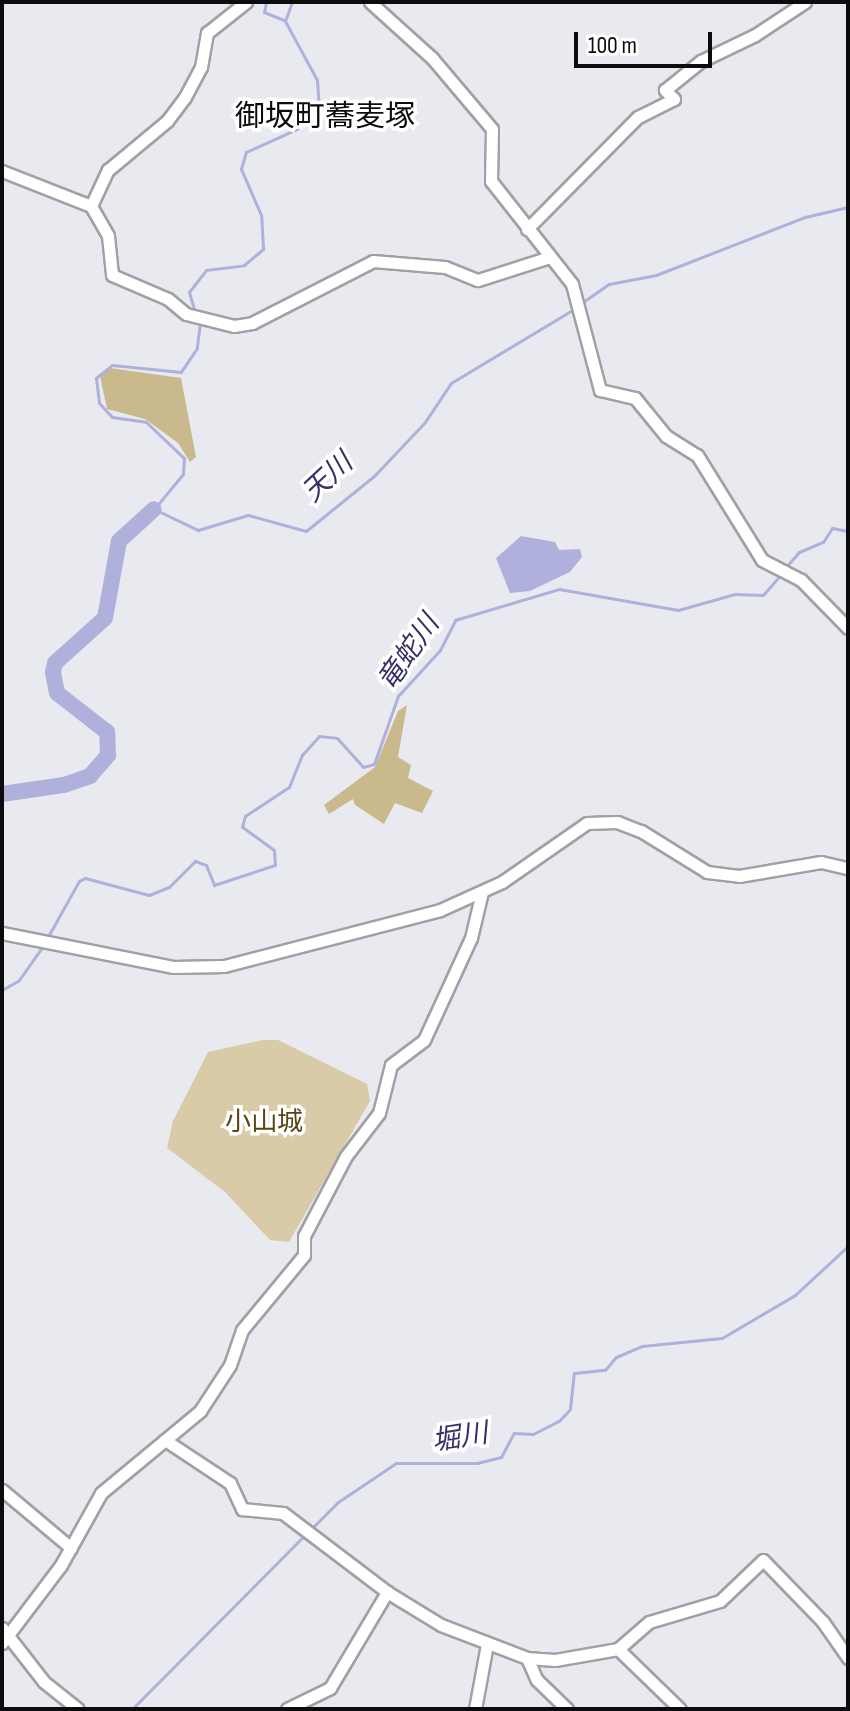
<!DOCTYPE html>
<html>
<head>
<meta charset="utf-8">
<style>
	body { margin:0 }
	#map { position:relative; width:850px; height:1711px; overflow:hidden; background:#e9eaf0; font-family:"Sofia Sans Condensed","Noto Sans JP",sans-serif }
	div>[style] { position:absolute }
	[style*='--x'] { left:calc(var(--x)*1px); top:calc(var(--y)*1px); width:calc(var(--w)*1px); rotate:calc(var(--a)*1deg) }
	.green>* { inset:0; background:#d9cba8 }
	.forest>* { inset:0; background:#cbb98e }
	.water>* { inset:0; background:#b0b0dc }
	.stream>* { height:3px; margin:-1.5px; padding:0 1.5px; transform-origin:1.5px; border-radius:1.5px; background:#b0b0dc }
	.river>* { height:16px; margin:-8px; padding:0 8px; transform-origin:8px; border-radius:8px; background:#b0b0dc }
	.roads { filter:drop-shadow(2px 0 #a0a0a6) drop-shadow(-2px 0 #a0a0a6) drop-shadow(0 2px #a0a0a6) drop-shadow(0 -2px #a0a0a6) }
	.minor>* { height:11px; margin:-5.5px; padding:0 5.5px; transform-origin:5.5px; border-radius:5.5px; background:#fff }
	span { translate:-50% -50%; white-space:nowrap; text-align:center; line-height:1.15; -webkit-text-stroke:7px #fff; paint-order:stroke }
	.park-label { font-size:26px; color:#594510 }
	.water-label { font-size:28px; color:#363268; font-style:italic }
	.quarter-label { font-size:30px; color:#0c0c0e }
	.frame { position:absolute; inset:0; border:4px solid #0c0c0e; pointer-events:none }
	.scale { position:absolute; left:574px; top:32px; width:138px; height:36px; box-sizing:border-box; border:4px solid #0c0c0e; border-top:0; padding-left:10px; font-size:24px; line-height:28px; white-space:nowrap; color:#0c0c0e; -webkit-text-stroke:6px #fff; paint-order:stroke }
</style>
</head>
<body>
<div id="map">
	<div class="green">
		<i style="clip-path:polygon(263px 1040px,278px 1040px,367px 1084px,370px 1101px,289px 1242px,270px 1240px,225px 1192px,167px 1148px,173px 1121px,208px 1052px)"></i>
	</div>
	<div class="forest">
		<i style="clip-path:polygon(110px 368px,181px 378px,196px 457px,190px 462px,178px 443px,145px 419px,107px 409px,100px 376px)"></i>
		<i style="clip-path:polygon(407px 705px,398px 757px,411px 765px,408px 778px,433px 791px,422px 813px,395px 803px,384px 824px,355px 805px,353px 799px,329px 814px,324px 805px,375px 767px,398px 711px)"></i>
	</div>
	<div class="water">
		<i style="clip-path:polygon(521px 536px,555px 542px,559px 550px,580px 549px,582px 557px,570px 572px,530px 591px,510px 593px,496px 558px)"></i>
	</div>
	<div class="stream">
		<i style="--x:266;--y:2;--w:10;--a:101"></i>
		<i style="--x:264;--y:12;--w:22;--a:22"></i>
		<i style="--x:580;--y:304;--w:35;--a:-35"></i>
		<i style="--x:609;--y:284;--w:48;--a:-10.8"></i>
		<i style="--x:656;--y:275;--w:160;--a:-21.3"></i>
		<i style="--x:805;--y:217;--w:44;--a:-13.1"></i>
		<i style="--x:195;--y:312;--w:21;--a:-107"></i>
		<i style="--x:189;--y:292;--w:28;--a:-52"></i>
		<i style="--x:206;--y:270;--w:38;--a:-7"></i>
		<i style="--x:244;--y:265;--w:25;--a:-40"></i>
		<i style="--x:263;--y:249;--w:34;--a:-93"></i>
		<i style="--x:261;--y:215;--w:50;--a:-113.5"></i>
		<i style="--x:241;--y:169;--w:18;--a:-74"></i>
		<i style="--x:246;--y:152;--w:56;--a:-24.3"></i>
		<i style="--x:297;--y:129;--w:30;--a:-42"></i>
		<i style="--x:319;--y:109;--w:29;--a:-94"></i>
		<i style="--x:317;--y:80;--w:67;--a:-118.5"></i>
		<i style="--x:285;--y:21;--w:20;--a:-70"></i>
		<i style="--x:200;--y:322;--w:26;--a:97"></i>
		<i style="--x:197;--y:348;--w:29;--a:124"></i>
		<i style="--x:181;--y:372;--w:69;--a:-174.2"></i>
		<i style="--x:112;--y:365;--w:21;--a:141"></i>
		<i style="--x:96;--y:378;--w:25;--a:83"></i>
		<i style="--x:99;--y:403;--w:19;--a:47"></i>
		<i style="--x:112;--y:417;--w:34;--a:8"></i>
		<i style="--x:146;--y:422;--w:52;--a:43.5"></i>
		<i style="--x:184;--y:458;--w:16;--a:94"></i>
		<i style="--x:183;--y:474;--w:45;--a:129.6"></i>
		<i style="--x:154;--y:509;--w:49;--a:25.5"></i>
		<i style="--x:198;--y:530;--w:52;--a:-16.7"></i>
		<i style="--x:248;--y:515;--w:60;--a:15.4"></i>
		<i style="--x:306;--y:531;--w:87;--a:-39"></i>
		<i style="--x:374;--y:476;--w:74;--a:-46.6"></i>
		<i style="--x:425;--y:422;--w:47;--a:-56.3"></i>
		<i style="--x:451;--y:383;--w:144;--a:-31"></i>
		<i style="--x:785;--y:568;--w:21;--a:-49"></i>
		<i style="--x:799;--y:552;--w:26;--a:-23"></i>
		<i style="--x:823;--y:542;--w:17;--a:-57"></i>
		<i style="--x:832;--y:528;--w:16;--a:11"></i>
		<i style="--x:46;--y:940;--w:68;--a:-60.8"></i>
		<i style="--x:79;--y:881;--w:7;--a:-27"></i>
		<i style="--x:85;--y:878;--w:66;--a:14.9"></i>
		<i style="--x:149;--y:895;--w:22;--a:-22"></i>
		<i style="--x:169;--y:887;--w:37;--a:-45"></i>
		<i style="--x:195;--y:861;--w:12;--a:20"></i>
		<i style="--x:206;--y:865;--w:22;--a:68"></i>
		<i style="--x:214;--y:885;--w:64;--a:-18.2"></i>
		<i style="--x:275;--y:865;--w:15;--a:-94"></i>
		<i style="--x:274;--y:850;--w:39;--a:-144"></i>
		<i style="--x:242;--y:827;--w:11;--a:-75"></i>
		<i style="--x:245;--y:816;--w:53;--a:-33.4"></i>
		<i style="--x:289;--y:787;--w:35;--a:-68"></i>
		<i style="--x:302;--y:755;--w:25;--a:-48"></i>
		<i style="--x:319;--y:736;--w:18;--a:6"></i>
		<i style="--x:337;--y:738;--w:39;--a:48"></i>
		<i style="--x:363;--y:767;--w:11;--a:-15"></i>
		<i style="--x:374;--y:764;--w:72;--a:-70.6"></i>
		<i style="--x:398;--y:696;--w:62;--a:-47.6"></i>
		<i style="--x:440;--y:650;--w:34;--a:-63"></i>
		<i style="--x:455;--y:620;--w:109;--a:-16.6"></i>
		<i style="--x:559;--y:589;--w:121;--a:10"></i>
		<i style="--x:678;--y:610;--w:59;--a:-15.7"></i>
		<i style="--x:735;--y:594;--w:28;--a:2"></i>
		<i style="--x:763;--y:595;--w:28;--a:-49"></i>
		<i style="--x:2;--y:990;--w:20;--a:-30"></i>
		<i style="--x:19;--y:980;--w:42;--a:-54.8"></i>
		<i style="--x:311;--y:1529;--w:38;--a:-45"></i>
		<i style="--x:338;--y:1502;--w:70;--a:-33.9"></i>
		<i style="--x:396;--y:1463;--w:81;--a:0"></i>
		<i style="--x:477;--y:1463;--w:25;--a:-14"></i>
		<i style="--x:501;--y:1457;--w:27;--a:-62"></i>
		<i style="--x:514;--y:1433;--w:19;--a:3"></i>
		<i style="--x:533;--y:1434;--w:29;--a:-27"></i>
		<i style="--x:559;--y:1421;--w:16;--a:-47"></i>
		<i style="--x:570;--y:1409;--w:36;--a:-84"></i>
		<i style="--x:574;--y:1373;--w:31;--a:-6"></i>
		<i style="--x:605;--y:1370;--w:17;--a:-50"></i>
		<i style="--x:616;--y:1357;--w:28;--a:-23"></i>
		<i style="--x:642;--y:1346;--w:80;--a:-5.7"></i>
		<i style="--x:722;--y:1338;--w:85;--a:-30.5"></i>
		<i style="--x:795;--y:1295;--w:72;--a:-42.8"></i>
		<i style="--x:132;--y:1709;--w:247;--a:-45.2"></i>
	</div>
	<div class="river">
		<i style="--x:2;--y:794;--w:63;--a:-8.3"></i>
		<i style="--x:64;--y:785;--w:28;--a:-19"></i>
		<i style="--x:90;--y:776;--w:28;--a:-49"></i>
		<i style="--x:108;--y:755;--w:23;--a:-92"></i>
		<i style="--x:107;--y:732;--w:63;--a:-142"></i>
		<i style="--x:57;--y:693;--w:21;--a:-101"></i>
		<i style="--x:53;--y:672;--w:9;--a:-77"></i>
		<i style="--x:55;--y:663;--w:67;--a:-42"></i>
		<i style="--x:105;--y:618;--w:78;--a:-79.7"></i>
		<i style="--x:119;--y:541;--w:47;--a:-42.4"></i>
	</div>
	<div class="roads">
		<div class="minor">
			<i style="--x:370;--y:2;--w:84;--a:42.1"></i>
			<i style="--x:432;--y:58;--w:93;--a:49.8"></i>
			<i style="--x:492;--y:129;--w:52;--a:91.1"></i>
			<i style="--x:491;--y:181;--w:131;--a:51.8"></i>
			<i style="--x:572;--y:284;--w:110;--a:75.2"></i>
			<i style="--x:600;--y:390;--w:36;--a:13"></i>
			<i style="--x:635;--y:398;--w:49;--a:50.8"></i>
			<i style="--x:666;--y:436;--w:36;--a:32"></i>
			<i style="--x:697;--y:455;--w:123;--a:58.2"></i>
			<i style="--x:762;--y:560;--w:44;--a:27.1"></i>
			<i style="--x:801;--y:580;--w:67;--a:45.6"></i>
			<i style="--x:2;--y:171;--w:96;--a:21.5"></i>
			<i style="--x:91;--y:206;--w:34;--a:60"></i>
			<i style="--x:108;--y:236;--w:39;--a:84"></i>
			<i style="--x:112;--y:275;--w:61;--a:23.2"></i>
			<i style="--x:168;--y:299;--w:23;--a:40"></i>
			<i style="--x:186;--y:314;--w:49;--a:14"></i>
			<i style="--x:234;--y:326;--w:18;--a:-9"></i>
			<i style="--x:252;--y:323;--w:136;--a:-27.1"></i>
			<i style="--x:373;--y:261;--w:72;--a:4.8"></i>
			<i style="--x:445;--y:267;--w:35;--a:22"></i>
			<i style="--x:478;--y:280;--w:72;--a:-17.7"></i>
			<i style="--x:91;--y:206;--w:40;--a:-65"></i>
			<i style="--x:108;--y:170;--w:77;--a:-39.7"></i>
			<i style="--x:167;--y:121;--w:30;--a:-53"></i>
			<i style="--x:185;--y:97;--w:34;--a:-62"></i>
			<i style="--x:201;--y:67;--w:35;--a:-80"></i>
			<i style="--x:207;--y:33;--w:50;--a:-38.5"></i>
			<i style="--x:527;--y:229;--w:158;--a:-45.3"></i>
			<i style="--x:638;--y:117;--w:40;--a:-26.6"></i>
			<i style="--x:674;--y:99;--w:13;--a:-135"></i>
			<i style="--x:665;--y:90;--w:46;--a:-38.9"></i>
			<i style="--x:701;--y:61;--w:60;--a:-25.7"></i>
			<i style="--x:755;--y:35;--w:60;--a:-33.4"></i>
			<i style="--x:2;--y:933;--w:174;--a:11.2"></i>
			<i style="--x:173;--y:967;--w:51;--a:-1.1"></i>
			<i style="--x:224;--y:966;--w:223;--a:-14.5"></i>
			<i style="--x:440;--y:910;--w:68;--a:-24.3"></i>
			<i style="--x:502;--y:882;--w:103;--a:-34.8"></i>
			<i style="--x:587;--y:823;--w:30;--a:-2"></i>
			<i style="--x:617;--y:822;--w:26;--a:21"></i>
			<i style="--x:641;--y:831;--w:78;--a:31.8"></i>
			<i style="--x:707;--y:872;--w:32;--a:7"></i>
			<i style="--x:739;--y:876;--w:83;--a:-9.7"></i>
			<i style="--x:821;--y:862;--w:28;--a:13"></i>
			<i style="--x:165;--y:1440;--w:78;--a:33.5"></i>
			<i style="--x:230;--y:1483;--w:29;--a:65"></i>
			<i style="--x:242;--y:1509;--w:41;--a:5.6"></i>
			<i style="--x:283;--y:1513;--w:131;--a:37.2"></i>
			<i style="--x:387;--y:1592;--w:63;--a:31.4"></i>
			<i style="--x:441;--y:1625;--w:92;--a:21"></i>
			<i style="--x:527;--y:1658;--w:28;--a:4"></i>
			<i style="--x:555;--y:1660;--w:64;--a:-9.9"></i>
			<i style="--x:618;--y:1649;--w:41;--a:-41.1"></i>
			<i style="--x:649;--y:1622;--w:74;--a:-16.5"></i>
			<i style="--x:720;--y:1601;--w:59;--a:-43.6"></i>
			<i style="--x:763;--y:1560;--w:86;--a:45.9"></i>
			<i style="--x:823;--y:1622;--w:44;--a:55.2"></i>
			<i style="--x:2;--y:1490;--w:90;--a:40"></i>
			<i style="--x:2;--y:1628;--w:68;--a:52.1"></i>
			<i style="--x:44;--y:1682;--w:43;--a:38.5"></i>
			<i style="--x:2;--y:1643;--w:98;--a:-52.9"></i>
			<i style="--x:61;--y:1565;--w:82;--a:-60.9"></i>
			<i style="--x:101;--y:1493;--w:129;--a:-39.6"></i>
			<i style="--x:200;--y:1411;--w:55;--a:-56.9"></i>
			<i style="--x:230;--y:1365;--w:37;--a:-71"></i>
			<i style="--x:242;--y:1330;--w:97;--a:-50.4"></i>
			<i style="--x:304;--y:1255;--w:19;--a:-90"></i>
			<i style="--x:304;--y:1236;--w:90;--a:-62.3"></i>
			<i style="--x:346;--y:1156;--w:54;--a:-52.5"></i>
			<i style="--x:379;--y:1113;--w:49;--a:-76"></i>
			<i style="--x:391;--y:1065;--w:41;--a:-37.1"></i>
			<i style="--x:424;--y:1040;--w:112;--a:-65.3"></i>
			<i style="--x:471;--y:938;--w:47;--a:-76.6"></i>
			<i style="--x:618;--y:1649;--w:86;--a:44.1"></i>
			<i style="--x:527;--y:1658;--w:24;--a:66"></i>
			<i style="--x:537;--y:1680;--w:42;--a:44"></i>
			<i style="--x:287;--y:1709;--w:48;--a:-26"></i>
			<i style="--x:330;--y:1688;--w:112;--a:-59.3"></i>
			<i style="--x:475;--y:1709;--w:66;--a:-79.5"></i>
		</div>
	</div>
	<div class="park-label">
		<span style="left:264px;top:1123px">小山城</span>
	</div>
	<div class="water-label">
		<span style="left:328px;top:478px;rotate:-43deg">天川</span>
		<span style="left:409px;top:653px;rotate:-55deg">竜蛇川</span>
		<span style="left:460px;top:1438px;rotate:-9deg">堀川</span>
	</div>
	<div class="quarter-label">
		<span style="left:325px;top:117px">御坂町蕎麦塚</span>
	</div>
	<div class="frame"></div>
	<div class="scale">100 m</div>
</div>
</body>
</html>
